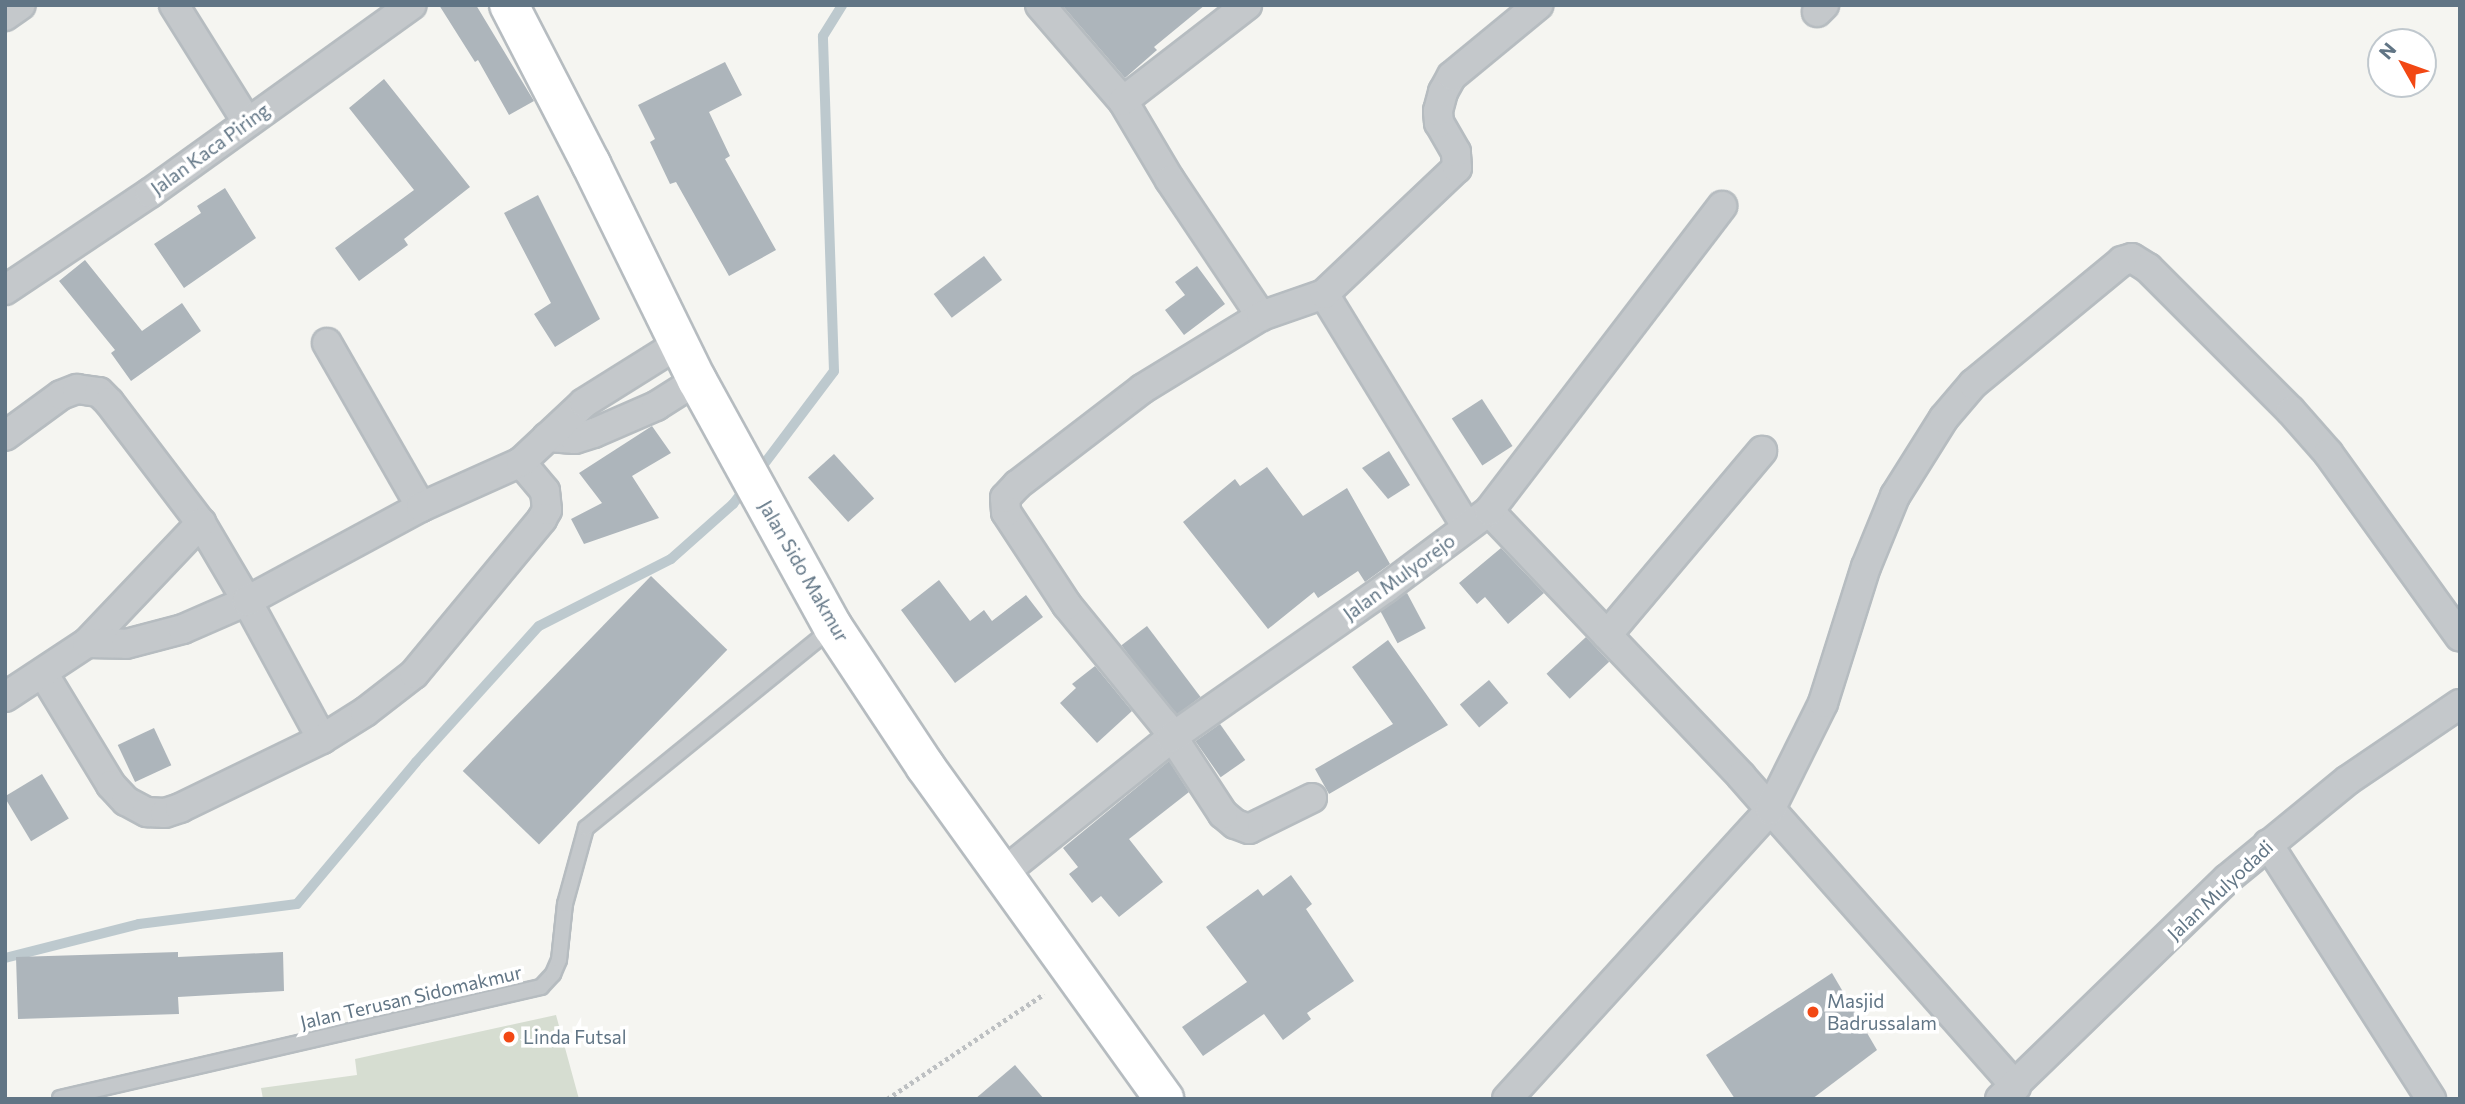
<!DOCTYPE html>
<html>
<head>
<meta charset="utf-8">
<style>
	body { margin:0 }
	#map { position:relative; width:2465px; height:1104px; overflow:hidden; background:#f5f5f1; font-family:Commissioner,sans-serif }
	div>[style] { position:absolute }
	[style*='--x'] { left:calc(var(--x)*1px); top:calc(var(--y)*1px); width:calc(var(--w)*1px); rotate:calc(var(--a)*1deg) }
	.green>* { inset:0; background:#d6ddd1 }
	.stream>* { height:10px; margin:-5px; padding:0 5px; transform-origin:5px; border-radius:5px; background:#bdc9ce }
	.building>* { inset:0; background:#adb5bb; transform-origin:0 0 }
	.path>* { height:4.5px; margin-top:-2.25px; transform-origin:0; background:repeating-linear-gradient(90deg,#bdc0c2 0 3.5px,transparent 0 7px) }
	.roads { filter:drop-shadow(2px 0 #b6bcc0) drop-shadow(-2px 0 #b6bcc0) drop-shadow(0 2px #b6bcc0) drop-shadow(0 -2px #b6bcc0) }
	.lane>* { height:14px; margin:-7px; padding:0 7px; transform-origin:7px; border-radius:7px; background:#c4c8cb }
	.street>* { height:28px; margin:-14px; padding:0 14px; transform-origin:14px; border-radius:14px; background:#c4c8cb }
	.secondary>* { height:38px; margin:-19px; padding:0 19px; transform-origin:19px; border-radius:19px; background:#fff }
	.dots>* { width:19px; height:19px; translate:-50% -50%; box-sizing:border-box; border:4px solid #fff; border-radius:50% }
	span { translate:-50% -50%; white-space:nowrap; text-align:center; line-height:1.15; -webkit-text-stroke:7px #fff; paint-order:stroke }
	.street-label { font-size:19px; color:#617585 }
	.poi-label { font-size:19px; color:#617585 }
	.left { translate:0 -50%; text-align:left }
	.frame { position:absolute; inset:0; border:7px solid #617585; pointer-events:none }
	.north { position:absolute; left:2367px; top:28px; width:70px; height:70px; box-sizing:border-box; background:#fff; border:2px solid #c0c8ce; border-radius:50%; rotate:310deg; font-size:19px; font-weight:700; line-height:28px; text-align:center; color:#617585 }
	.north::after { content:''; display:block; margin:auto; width:24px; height:32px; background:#f24814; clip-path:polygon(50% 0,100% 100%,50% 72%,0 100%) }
</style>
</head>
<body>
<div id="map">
	<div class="green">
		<i style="clip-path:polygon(556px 1015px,579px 1099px,263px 1099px,261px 1088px,357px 1075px,355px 1059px)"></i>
	</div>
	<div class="stream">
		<i style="--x:758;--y:472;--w:126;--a:-53"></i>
		<i style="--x:834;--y:371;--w:335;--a:-91.9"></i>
		<i style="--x:823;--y:36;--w:36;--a:-58"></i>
		<i style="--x:5;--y:958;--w:138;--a:-14.2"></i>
		<i style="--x:139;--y:924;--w:159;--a:-7.2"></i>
		<i style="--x:297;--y:904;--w:185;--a:-50"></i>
		<i style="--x:416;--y:762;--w:183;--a:-47.9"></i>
		<i style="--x:539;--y:626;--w:148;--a:-26.9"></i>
		<i style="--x:671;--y:559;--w:83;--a:-41.6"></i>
		<i style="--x:733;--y:504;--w:24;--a:-52"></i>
	</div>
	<div class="building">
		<i style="clip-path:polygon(439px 5px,476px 5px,534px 101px,509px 115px,478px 60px,475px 62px)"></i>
		<i style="clip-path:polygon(1062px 5px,1205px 5px,1154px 47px,1157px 50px,1125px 78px)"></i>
		<i style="clip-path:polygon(725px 62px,742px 95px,709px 112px,730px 156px,725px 159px,776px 250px,729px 276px,676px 182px,670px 184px,650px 142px,655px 139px,638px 105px)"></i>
		<i style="clip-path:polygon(384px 79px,470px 187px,404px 239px,408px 245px,359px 281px,335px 248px,414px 190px,349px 108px)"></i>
		<i style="clip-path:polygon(225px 188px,256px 238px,184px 288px,154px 244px,201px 213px,197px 206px)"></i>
		<i style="clip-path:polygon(538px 195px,600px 319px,555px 347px,534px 314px,551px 303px,504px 213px)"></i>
		<i style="left:984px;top:256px;width:30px;height:63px;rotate:53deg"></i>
		<i style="clip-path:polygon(85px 260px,142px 331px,182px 303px,201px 331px,131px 381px,111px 353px,115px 350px,59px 281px)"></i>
		<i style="clip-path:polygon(1197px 266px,1225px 304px,1184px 335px,1165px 310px,1185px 295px,1175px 282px)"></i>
		<i style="left:1482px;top:399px;width:56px;height:36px;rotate:57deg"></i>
		<i style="clip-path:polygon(652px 426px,671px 453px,632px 476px,659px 518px,584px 544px,571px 519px,602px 503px,579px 473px)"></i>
		<i style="clip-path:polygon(1389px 451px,1410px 485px,1388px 499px,1362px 468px)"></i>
		<i style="left:834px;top:454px;width:60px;height:35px;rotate:48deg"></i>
		<i style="clip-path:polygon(1267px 467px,1303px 516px,1347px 488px,1390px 564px,1365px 582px,1358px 571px,1318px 598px,1314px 592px,1268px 629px,1183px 522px,1235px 479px,1240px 486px)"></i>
		<i style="clip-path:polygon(1501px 548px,1544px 593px,1508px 624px,1485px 597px,1477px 604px,1459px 583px)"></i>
		<i style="left:651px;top:576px;width:106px;height:271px;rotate:44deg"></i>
		<i style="clip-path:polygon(939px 580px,970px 621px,984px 610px,992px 621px,1026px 595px,1043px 617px,955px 683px,901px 610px)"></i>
		<i style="left:1407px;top:593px;width:40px;height:32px;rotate:62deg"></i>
		<i style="left:1147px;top:626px;width:89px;height:32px;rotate:53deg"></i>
		<i style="left:1586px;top:637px;width:34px;height:54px;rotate:47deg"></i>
		<i style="clip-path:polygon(1388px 640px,1448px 725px,1329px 794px,1315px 769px,1393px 724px,1352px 667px)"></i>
		<i style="clip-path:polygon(1095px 666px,1132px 711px,1097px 743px,1060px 703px,1076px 688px,1072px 684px)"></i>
		<i style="left:1489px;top:680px;width:30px;height:38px;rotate:50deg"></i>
		<i style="left:1220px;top:724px;width:44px;height:30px;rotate:55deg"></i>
		<i style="left:154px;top:728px;width:41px;height:40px;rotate:65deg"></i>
		<i style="clip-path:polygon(1169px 761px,1189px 792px,1129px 839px,1163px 882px,1119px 917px,1101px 896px,1092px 903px,1069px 874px,1078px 867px,1063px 848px)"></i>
		<i style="left:42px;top:774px;width:52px;height:44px;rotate:59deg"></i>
		<i style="clip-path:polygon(1291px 875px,1312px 904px,1306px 909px,1354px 981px,1307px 1013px,1311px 1019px,1283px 1040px,1264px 1014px,1203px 1056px,1182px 1027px,1247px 982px,1206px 927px,1258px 889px,1263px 896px)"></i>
		<i style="clip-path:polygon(178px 952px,178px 957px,283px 952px,284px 991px,178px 997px,179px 1014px,18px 1019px,16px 957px)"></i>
		<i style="clip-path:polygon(1832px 973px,1877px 1050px,1812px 1099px,1735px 1099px,1706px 1055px)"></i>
		<i style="clip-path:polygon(1015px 1065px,1044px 1099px,975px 1099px)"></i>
	</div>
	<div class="path">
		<i style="--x:887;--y:1099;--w:189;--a:-33.8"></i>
	</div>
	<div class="roads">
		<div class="lane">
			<i style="--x:60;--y:1098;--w:494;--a:-13"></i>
			<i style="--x:541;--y:987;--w:18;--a:-47"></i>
			<i style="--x:553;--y:974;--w:15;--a:-67"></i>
			<i style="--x:559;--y:960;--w:56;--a:-83.9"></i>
			<i style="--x:565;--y:904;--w:79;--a:-74.6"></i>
			<i style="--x:586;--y:828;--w:317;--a:-39.1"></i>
		</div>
		<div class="street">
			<i style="--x:174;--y:5;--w:138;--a:58"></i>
			<i style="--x:1040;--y:5;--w:127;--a:49.2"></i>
			<i style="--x:1123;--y:101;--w:92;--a:59.3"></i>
			<i style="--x:1170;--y:180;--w:164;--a:56.2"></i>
			<i style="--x:1817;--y:12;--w:10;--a:-45"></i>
			<i style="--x:5;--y:16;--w:19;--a:-35"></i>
			<i style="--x:1123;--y:101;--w:157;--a:-37.7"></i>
			<i style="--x:5;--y:290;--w:174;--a:-33.8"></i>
			<i style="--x:150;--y:193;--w:322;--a:-35.7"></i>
			<i style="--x:1324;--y:294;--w:273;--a:58.5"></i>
			<i style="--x:327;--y:343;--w:189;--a:60.2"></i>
			<i style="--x:5;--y:436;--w:69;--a:-36.2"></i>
			<i style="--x:61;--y:395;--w:17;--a:-21"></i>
			<i style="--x:77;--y:389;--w:22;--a:8"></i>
			<i style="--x:99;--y:392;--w:14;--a:45"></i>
			<i style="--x:109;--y:402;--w:152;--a:52.8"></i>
			<i style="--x:201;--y:523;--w:91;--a:59.5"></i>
			<i style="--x:247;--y:601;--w:157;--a:61.5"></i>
			<i style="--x:547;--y:437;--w:28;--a:4"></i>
			<i style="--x:575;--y:439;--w:20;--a:-18"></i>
			<i style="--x:594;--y:433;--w:68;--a:-23.5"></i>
			<i style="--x:656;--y:406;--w:49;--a:-32.4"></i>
			<i style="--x:1489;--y:511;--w:366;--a:46.4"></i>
			<i style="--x:1741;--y:776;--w:415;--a:48.5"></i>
			<i style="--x:1607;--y:635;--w:241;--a:-49.9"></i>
			<i style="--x:87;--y:643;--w:166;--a:-46.5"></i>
			<i style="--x:43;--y:673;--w:131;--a:58.7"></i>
			<i style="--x:111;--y:785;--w:22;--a:47"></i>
			<i style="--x:126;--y:801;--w:24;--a:28"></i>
			<i style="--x:147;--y:812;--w:18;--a:3"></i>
			<i style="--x:165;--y:813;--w:16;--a:-18"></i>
			<i style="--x:180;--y:808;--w:158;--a:-25.9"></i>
			<i style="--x:322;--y:739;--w:51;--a:-32.1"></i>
			<i style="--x:365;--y:712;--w:62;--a:-37.8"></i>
			<i style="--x:414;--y:674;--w:201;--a:-50.4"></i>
			<i style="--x:542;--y:519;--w:10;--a:-61"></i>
			<i style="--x:547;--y:510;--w:19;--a:-96"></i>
			<i style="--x:545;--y:491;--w:38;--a:-130"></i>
			<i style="--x:5;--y:697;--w:98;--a:-33.4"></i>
			<i style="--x:87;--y:643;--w:39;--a:1"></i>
			<i style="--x:126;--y:644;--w:59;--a:-14.7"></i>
			<i style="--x:183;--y:629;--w:70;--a:-23.6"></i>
			<i style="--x:247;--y:601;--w:198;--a:-28.4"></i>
			<i style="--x:421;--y:507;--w:110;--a:-24.2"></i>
			<i style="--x:521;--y:462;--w:86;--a:-43.1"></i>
			<i style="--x:584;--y:403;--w:111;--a:-32.1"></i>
			<i style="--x:1312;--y:798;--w:70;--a:153.8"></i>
			<i style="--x:1249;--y:829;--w:15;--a:-160"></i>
			<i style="--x:1235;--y:824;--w:16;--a:-140"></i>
			<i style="--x:1223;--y:814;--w:108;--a:-123.2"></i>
			<i style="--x:1164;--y:724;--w:154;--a:-129.2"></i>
			<i style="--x:1067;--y:605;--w:111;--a:-123.3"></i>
			<i style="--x:1006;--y:512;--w:14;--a:-94"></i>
			<i style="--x:1005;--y:498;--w:18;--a:-47"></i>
			<i style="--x:1017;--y:485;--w:158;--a:-37.5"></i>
			<i style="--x:1142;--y:389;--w:140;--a:-31.5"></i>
			<i style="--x:1261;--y:316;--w:67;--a:-19.2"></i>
			<i style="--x:1324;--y:294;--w:183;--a:-43.5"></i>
			<i style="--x:1457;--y:168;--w:16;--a:-94"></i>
			<i style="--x:1456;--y:152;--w:34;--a:-120"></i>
			<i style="--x:1439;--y:123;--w:12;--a:-95"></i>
			<i style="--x:1438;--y:111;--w:20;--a:-75"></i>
			<i style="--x:1443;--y:92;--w:18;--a:-61"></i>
			<i style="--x:1452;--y:76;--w:112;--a:-39.5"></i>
			<i style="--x:2268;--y:844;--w:303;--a:57.4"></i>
			<i style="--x:1002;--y:874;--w:217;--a:-38.8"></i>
			<i style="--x:1171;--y:738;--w:262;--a:-34.9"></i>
			<i style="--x:1386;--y:588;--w:129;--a:-36.8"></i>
			<i style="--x:1489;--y:511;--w:384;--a:-52.6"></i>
			<i style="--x:1507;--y:1099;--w:391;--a:-47.7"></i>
			<i style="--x:1770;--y:810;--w:119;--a:-63.6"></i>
			<i style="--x:1823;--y:703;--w:143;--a:-72.5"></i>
			<i style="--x:1866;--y:567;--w:77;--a:-67.8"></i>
			<i style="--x:1895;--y:496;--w:92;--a:-57.9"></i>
			<i style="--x:1944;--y:418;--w:45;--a:-49.5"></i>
			<i style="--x:1973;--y:384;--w:193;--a:-39.5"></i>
			<i style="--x:2122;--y:261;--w:10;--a:-17"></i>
			<i style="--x:2132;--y:258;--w:19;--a:32"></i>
			<i style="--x:2148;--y:268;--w:202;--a:45"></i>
			<i style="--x:2291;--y:411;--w:56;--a:48.6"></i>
			<i style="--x:2328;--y:453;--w:226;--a:54.3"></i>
			<i style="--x:2000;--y:1099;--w:316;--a:-44.1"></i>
			<i style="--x:2227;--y:879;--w:156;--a:-39.3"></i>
			<i style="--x:2348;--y:780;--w:135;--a:-34.2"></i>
		</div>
		<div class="secondary">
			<i style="--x:509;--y:5;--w:179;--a:62.7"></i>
			<i style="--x:591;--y:164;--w:241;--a:63.9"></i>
			<i style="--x:697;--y:380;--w:282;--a:61.2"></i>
			<i style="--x:833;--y:627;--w:167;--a:56.5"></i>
			<i style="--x:925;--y:766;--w:410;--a:54.3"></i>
		</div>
	</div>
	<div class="dots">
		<i style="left:1813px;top:1012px;background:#f24814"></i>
		<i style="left:509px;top:1037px;background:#f24814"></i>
	</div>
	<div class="street-label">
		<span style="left:210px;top:149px;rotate:-36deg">Jalan Kaca Piring</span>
		<span style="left:804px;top:571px;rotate:60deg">Jalan Sido Makmur</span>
		<span style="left:1399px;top:577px;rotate:-36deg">Jalan Mulyorejo</span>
		<span style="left:2220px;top:890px;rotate:-43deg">Jalan Mulyodadi</span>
		<span style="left:411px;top:997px;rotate:-13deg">Jalan Terusan Sidomakmur</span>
	</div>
	<div class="poi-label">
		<span class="left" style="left:1827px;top:1012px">Masjid<br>Badrussalam</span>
		<span class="left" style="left:523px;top:1037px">Linda Futsal</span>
	</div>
	<div class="frame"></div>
	<div class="north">N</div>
</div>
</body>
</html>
